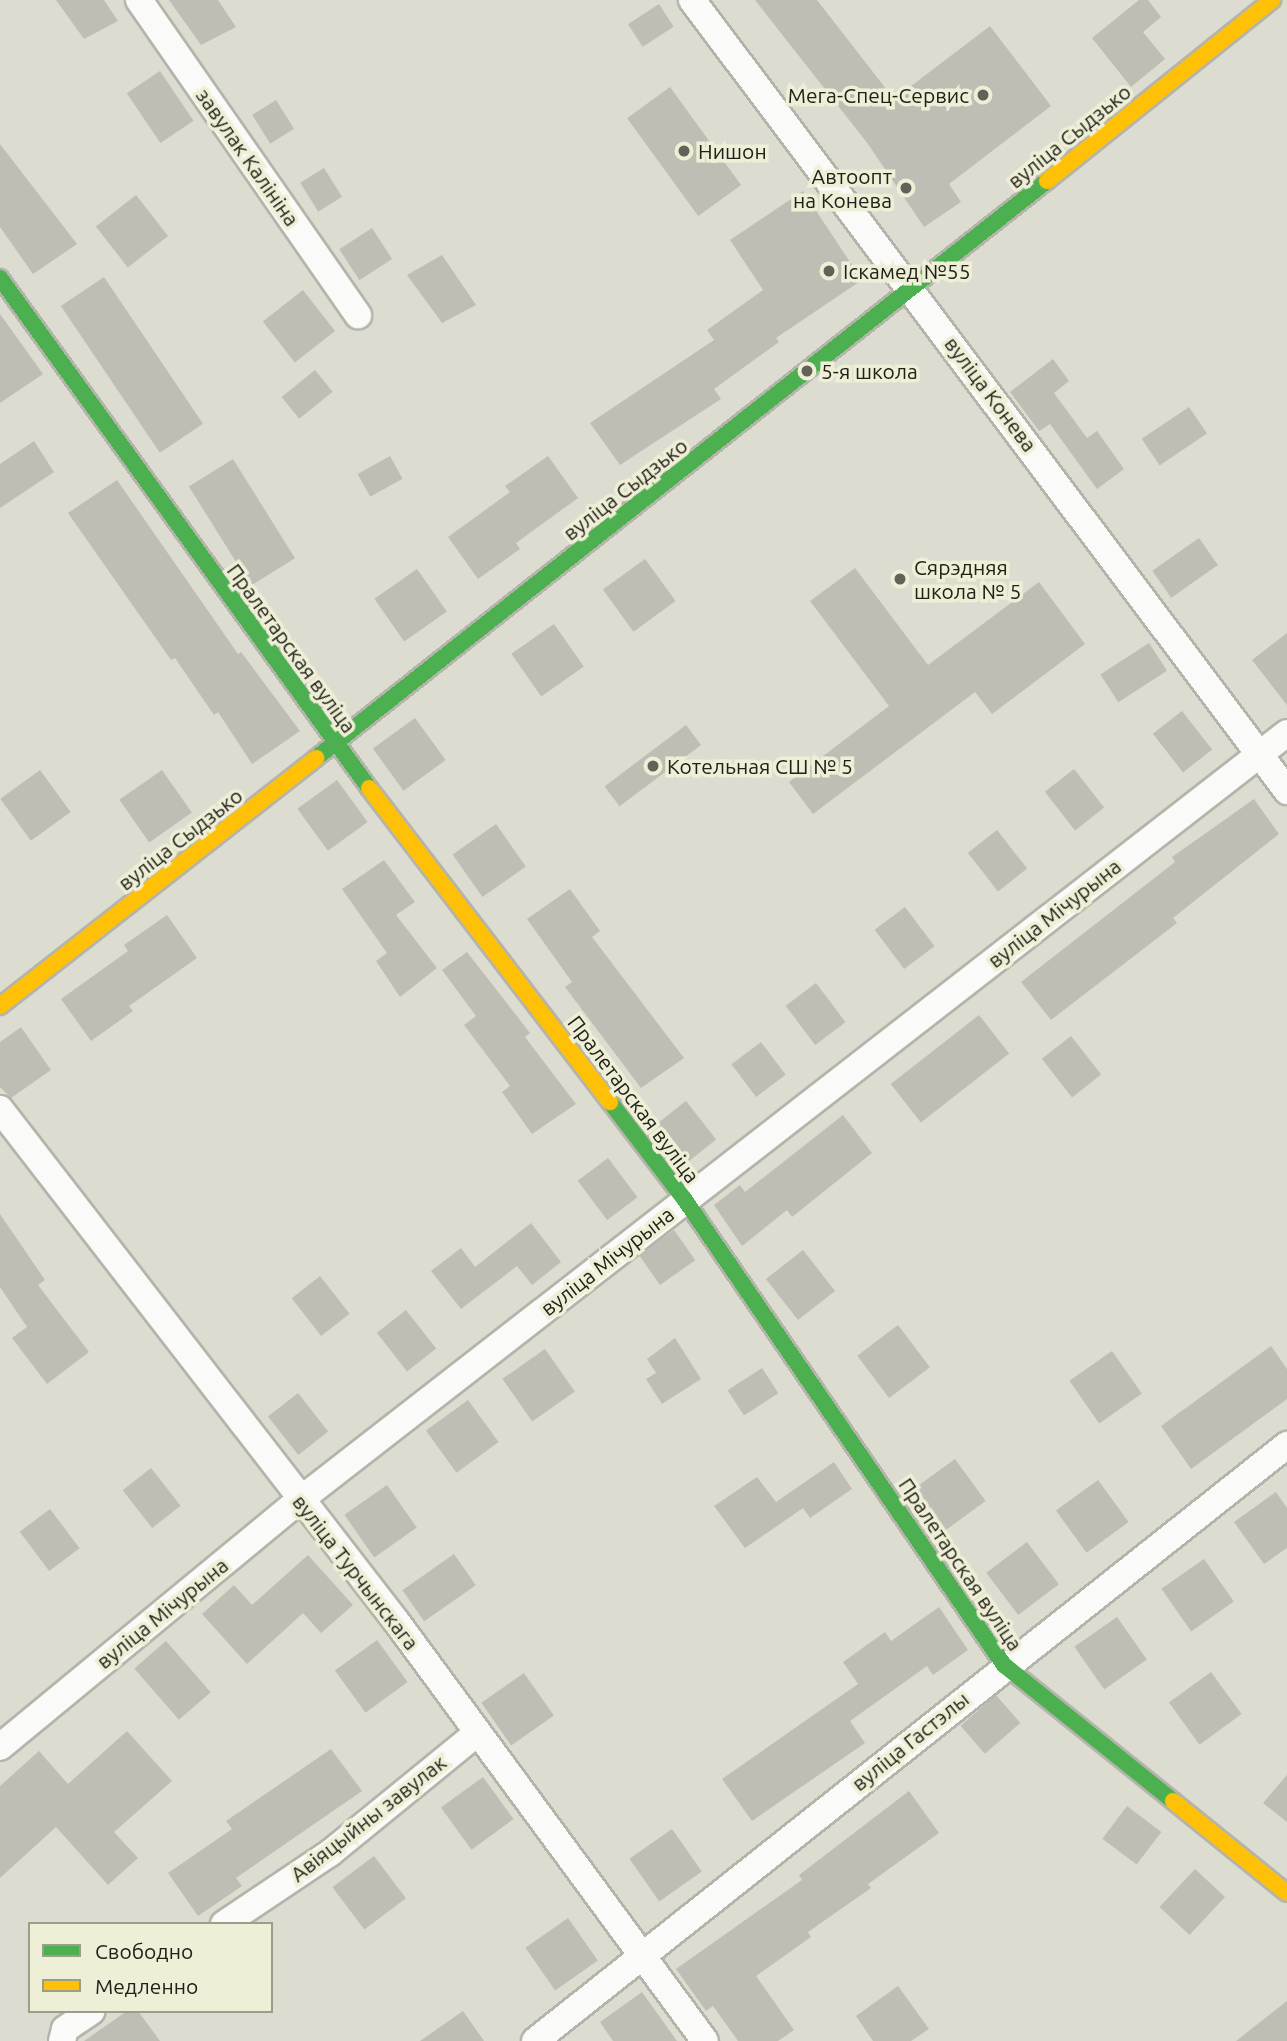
<!DOCTYPE html>
<html>
<head>
<meta charset="utf-8">
<style>
	body { margin:0 }
	#map { position:relative; width:1287px; height:2041px; overflow:hidden; background:#dcdcd0; font-family:Ubuntu,sans-serif }
	div>[style] { position:absolute }
	[style*='--x'] { left:calc(var(--x)*1px); top:calc(var(--y)*1px); width:calc(var(--w)*1px); rotate:calc(var(--a)*1deg) }
	.building>* { inset:0; background:#bebeb4; transform-origin:0 0 }
	.roads { filter:drop-shadow(2px 0 #b5b4ab) drop-shadow(-2px 0 #b5b4ab) drop-shadow(0 2px #b5b4ab) drop-shadow(0 -2px #b5b4ab) }
	.street>* { height:26px; margin:-13px; padding:0 13px; transform-origin:13px; border-radius:13px; background:#fafaf8 }
	.fast>* { height:16px; margin:-8px; padding:0 8px; transform-origin:8px; border-radius:8px; background:#4caf50 }
	.slow>* { height:16px; margin:-8px; padding:0 8px; transform-origin:8px; border-radius:8px; background:#ffc107 }
	.dots>* { width:19px; height:19px; translate:-50% -50%; box-sizing:border-box; border:4px solid #efefd7; border-radius:50% }
	span { translate:-50% -50%; white-space:nowrap; text-align:center; line-height:1.15; -webkit-text-stroke:7px #efefd7; paint-order:stroke }
	.poi-label { font-size:21px; color:#222119 }
	.right { translate:-100% -50%; text-align:right }
	.left { translate:0 -50%; text-align:left }
	.street-label { font-size:21px; color:#222119 }
	.legend { position:absolute; left:28px; top:1922px; width:245px; height:91px; box-sizing:border-box; background:#efefd7; border:2px solid #9d9d8b; margin:0; padding:9px 12px; list-style:none; font-size:21px; color:#222119 }
	.legend li { display:flex; align-items:center; gap:14px; height:35px }
	.legend b { width:35px; border:2px solid #9d9d8b }
</style>
</head>
<body>
<div id="map">
	<div class="building">
		<i style="clip-path:polygon(56px 0,104px 0,118px 21px,84px 39px)"></i>
		<i style="clip-path:polygon(169px 0,218px 0,236px 27px,201px 45px)"></i>
		<i style="clip-path:polygon(755px 0,817px 0,894px 99px,990px 26px,1051px 106px,949px 184px,961px 202px,924px 227px,868px 144px)"></i>
		<i style="clip-path:polygon(1139px 0,1148px 0,1161px 17px,1143px 32px,1165px 59px,1131px 87px,1092px 38px)"></i>
		<i style="left:659px;top:4px;width:27px;height:37px;rotate:57deg"></i>
		<i style="left:160px;top:71px;width:60px;height:40px;rotate:56deg"></i>
		<i style="left:670px;top:87px;width:121px;height:53px;rotate:54deg"></i>
		<i style="left:276px;top:100px;width:34px;height:28px;rotate:58deg"></i>
		<i style="clip-path:polygon(0 144px,77px 244px,33px 274px,0 227px)"></i>
		<i style="left:324px;top:168px;width:34px;height:28px;rotate:58deg"></i>
		<i style="clip-path:polygon(803px 191px,862px 280px,776px 338px,779px 342px,714px 389px,721px 399px,620px 465px,590px 423px,714px 340px,707px 330px,763px 290px,730px 240px)"></i>
		<i style="left:136px;top:195px;width:52px;height:51px;rotate:52deg"></i>
		<i style="left:372px;top:228px;width:37px;height:39px;rotate:57deg"></i>
		<i style="clip-path:polygon(442px 255px,476px 305px,442px 323px,407px 275px)"></i>
		<i style="left:104px;top:277px;width:177px;height:52px;rotate:56deg"></i>
		<i style="left:303px;top:290px;width:52px;height:51px;rotate:52deg"></i>
		<i style="clip-path:polygon(0 314px,43px 374px,0 403px)"></i>
		<i style="clip-path:polygon(1053px 359px,1069px 381px,1054px 393px,1087px 438px,1097px 431px,1124px 469px,1097px 489px,1050px 424px,1039px 431px,1010px 392px)"></i>
		<i style="left:315px;top:370px;width:28px;height:43px;rotate:51deg"></i>
		<i style="left:1189px;top:407px;width:32px;height:57px;rotate:56deg"></i>
		<i style="clip-path:polygon(34px 441px,54px 472px,0 508px,0 464px)"></i>
		<i style="left:390px;top:456px;width:26px;height:37px;rotate:61deg"></i>
		<i style="clip-path:polygon(548px 456px,578px 498px,516px 543px,520px 549px,478px 579px,448px 537px,510px 492px,505px 486px)"></i>
		<i style="left:233px;top:459px;width:117px;height:52px;rotate:58deg"></i>
		<i style="clip-path:polygon(117px 480px,238px 654px,241px 652px,300px 731px,252px 764px,218px 712px,214px 715px,175px 658px,171px 660px,68px 513px)"></i>
		<i style="left:1199px;top:538px;width:33px;height:57px;rotate:55deg"></i>
		<i style="left:645px;top:559px;width:52px;height:52px;rotate:54deg"></i>
		<i style="clip-path:polygon(855px 568px,928px 665px,1039px 582px,1085px 644px,992px 714px,975px 692px,813px 814px,789px 782px,889px 706px,810px 601px)"></i>
		<i style="left:417px;top:569px;width:52px;height:52px;rotate:55deg"></i>
		<i style="left:554px;top:624px;width:52px;height:52px;rotate:55deg"></i>
		<i style="clip-path:polygon(1287px 633px,1287px 705px,1252px 660px)"></i>
		<i style="left:1149px;top:643px;width:33px;height:58px;rotate:57deg"></i>
		<i style="left:1182px;top:711px;width:49px;height:37px;rotate:52deg"></i>
		<i style="left:415px;top:718px;width:52px;height:52px;rotate:54deg"></i>
		<i style="left:686px;top:725px;width:25px;height:102px;rotate:53deg"></i>
		<i style="left:1074px;top:769px;width:49px;height:37px;rotate:52deg"></i>
		<i style="left:40px;top:770px;width:52px;height:49px;rotate:54deg"></i>
		<i style="left:162px;top:770px;width:52px;height:52px;rotate:55deg"></i>
		<i style="left:337px;top:780px;width:52px;height:49px;rotate:54deg"></i>
		<i style="clip-path:polygon(1254px 799px,1279px 834px,1173px 918px,1177px 923px,1051px 1020px,1021px 982px,1175px 862px,1172px 857px)"></i>
		<i style="left:496px;top:824px;width:52px;height:53px;rotate:55deg"></i>
		<i style="left:997px;top:830px;width:49px;height:37px;rotate:52deg"></i>
		<i style="clip-path:polygon(384px 860px,415px 902px,396px 915px,437px 968px,400px 997px,376px 961px,387px 953px,342px 889px)"></i>
		<i style="clip-path:polygon(570px 889px,600px 931px,592px 937px,684px 1058px,641px 1088px,565px 987px,572px 982px,527px 919px)"></i>
		<i style="left:905px;top:907px;width:49px;height:38px;rotate:53deg"></i>
		<i style="clip-path:polygon(167px 915px,197px 958px,129px 1006px,133px 1011px,91px 1041px,61px 999px,128px 951px,124px 945px)"></i>
		<i style="clip-path:polygon(467px 952px,530px 1033px,525px 1037px,576px 1104px,532px 1134px,502px 1092px,510px 1086px,464px 1025px,476px 1016px,442px 970px)"></i>
		<i style="left:816px;top:983px;width:49px;height:38px;rotate:53deg"></i>
		<i style="left:979px;top:1015px;width:49px;height:112px;rotate:52deg"></i>
		<i style="clip-path:polygon(21px 1027px,51px 1070px,11px 1098px,0 1087px,0 1042px)"></i>
		<i style="left:1071px;top:1036px;width:49px;height:37px;rotate:52deg"></i>
		<i style="left:761px;top:1042px;width:41px;height:37px;rotate:53deg"></i>
		<i style="left:686px;top:1101px;width:49px;height:37px;rotate:52deg"></i>
		<i style="clip-path:polygon(843px 1115px,872px 1153px,792px 1217px,787px 1210px,742px 1246px,714px 1205px,740px 1185px,745px 1192px)"></i>
		<i style="left:608px;top:1158px;width:49px;height:38px;rotate:53deg"></i>
		<i style="clip-path:polygon(0 1214px,45px 1280px,38px 1285px,89px 1352px,47px 1384px,12px 1338px,27px 1327px,0 1287px)"></i>
		<i style="clip-path:polygon(531px 1223px,561px 1262px,532px 1285px,517px 1266px,461px 1309px,431px 1271px,461px 1248px,475px 1267px)"></i>
		<i style="left:674px;top:1230px;width:37px;height:43px;rotate:55deg"></i>
		<i style="left:803px;top:1250px;width:52px;height:47px;rotate:52deg"></i>
		<i style="left:320px;top:1276px;width:48px;height:36px;rotate:52deg"></i>
		<i style="left:406px;top:1310px;width:49px;height:37px;rotate:52deg"></i>
		<i style="left:898px;top:1325px;width:53px;height:51px;rotate:53deg"></i>
		<i style="clip-path:polygon(675px 1338px,701px 1379px,662px 1404px,646px 1379px,656px 1373px,647px 1359px)"></i>
		<i style="clip-path:polygon(1271px 1346px,1287px 1369px,1287px 1399px,1191px 1469px,1161px 1426px)"></i>
		<i style="left:545px;top:1349px;width:52px;height:52px;rotate:55deg"></i>
		<i style="left:1112px;top:1351px;width:52px;height:52px;rotate:55deg"></i>
		<i style="left:762px;top:1368px;width:30px;height:41px;rotate:57deg"></i>
		<i style="left:298px;top:1393px;width:49px;height:38px;rotate:52deg"></i>
		<i style="left:468px;top:1400px;width:52px;height:52px;rotate:54deg"></i>
		<i style="left:955px;top:1459px;width:52px;height:52px;rotate:54deg"></i>
		<i style="clip-path:polygon(834px 1462px,852px 1489px,810px 1518px,803px 1508px,745px 1548px,714px 1506px,757px 1477px,776px 1502px)"></i>
		<i style="left:151px;top:1468px;width:48px;height:36px;rotate:52deg"></i>
		<i style="left:1098px;top:1480px;width:52px;height:52px;rotate:54deg"></i>
		<i style="left:387px;top:1485px;width:52px;height:52px;rotate:55deg"></i>
		<i style="clip-path:polygon(1276px 1492px,1287px 1508px,1287px 1548px,1264px 1564px,1234px 1522px)"></i>
		<i style="left:50px;top:1509px;width:49px;height:38px;rotate:53deg"></i>
		<i style="left:1027px;top:1542px;width:53px;height:51px;rotate:53deg"></i>
		<i style="left:454px;top:1554px;width:38px;height:63px;rotate:55deg"></i>
		<i style="clip-path:polygon(308px 1555px,353px 1605px,321px 1633px,303px 1613px,247px 1664px,202px 1614px,234px 1585px,252px 1605px)"></i>
		<i style="left:1204px;top:1559px;width:52px;height:52px;rotate:55deg"></i>
		<i style="clip-path:polygon(939px 1607px,968px 1650px,933px 1675px,927px 1666px,850px 1721px,865px 1743px,752px 1821px,722px 1779px,858px 1684px,843px 1662px,885px 1632px,891px 1641px)"></i>
		<i style="left:1117px;top:1617px;width:52px;height:52px;rotate:55deg"></i>
		<i style="left:377px;top:1640px;width:52px;height:52px;rotate:54deg"></i>
		<i style="left:166px;top:1641px;width:68px;height:42px;rotate:49deg"></i>
		<i style="left:1211px;top:1672px;width:52px;height:52px;rotate:54deg"></i>
		<i style="left:524px;top:1673px;width:52px;height:52px;rotate:55deg"></i>
		<i style="left:996px;top:1695px;width:37px;height:47px;rotate:49deg"></i>
		<i style="clip-path:polygon(127px 1731px,172px 1781px,114px 1832px,138px 1858px,108px 1885px,56px 1827px,0 1878px,0 1786px,39px 1751px,68px 1784px)"></i>
		<i style="clip-path:polygon(331px 1749px,362px 1791px,236px 1878px,242px 1886px,198px 1916px,168px 1873px,232px 1829px,226px 1821px)"></i>
		<i style="clip-path:polygon(1287px 1775px,1287px 1822px,1263px 1803px)"></i>
		<i style="left:483px;top:1777px;width:52px;height:52px;rotate:54deg"></i>
		<i style="clip-path:polygon(909px 1791px,939px 1833px,868px 1884px,871px 1888px,808px 1932px,811px 1937px,756px 1976px,794px 2030px,778px 2041px,738px 2041px,713px 2006px,706px 2011px,676px 1969px,802px 1880px,799px 1875px)"></i>
		<i style="left:1127px;top:1806px;width:43px;height:41px;rotate:37deg"></i>
		<i style="left:672px;top:1829px;width:52px;height:52px;rotate:55deg"></i>
		<i style="left:374px;top:1856px;width:53px;height:52px;rotate:53deg"></i>
		<i style="left:1195px;top:1869px;width:41px;height:52px;rotate:43deg"></i>
		<i style="left:568px;top:1918px;width:52px;height:52px;rotate:55deg"></i>
		<i style="clip-path:polygon(898px 1986px,929px 2029px,911px 2041px,873px 2041px,856px 2016px)"></i>
		<i style="clip-path:polygon(642px 1992px,677px 2041px,613px 2041px,600px 2022px)"></i>
		<i style="clip-path:polygon(1287px 2001px,1287px 2041px,1236px 2041px)"></i>
		<i style="clip-path:polygon(127px 2011px,138px 2011px,160px 2041px,84px 2041px)"></i>
		<i style="clip-path:polygon(463px 2011px,484px 2041px,420px 2041px)"></i>
	</div>
	<div class="roads">
		<div class="street">
			<i style="--x:139;--y:0;--w:384;--a:55.2"></i>
			<i style="--x:692;--y:0;--w:990;--a:53.05"></i>
			<i style="--x:0;--y:1109;--w:647;--a:52.28"></i>
			<i style="--x:396;--y:1621;--w:521;--a:53.66"></i>
			<i style="--x:0;--y:1747;--w:389;--a:-39.5"></i>
			<i style="--x:300;--y:1500;--w:1250;--a:-37.85"></i>
			<i style="--x:224;--y:1924;--w:128;--a:-33.8"></i>
			<i style="--x:330;--y:1853;--w:188;--a:-39.2"></i>
			<i style="--x:62;--y:2041;--w:12;--a:-76"></i>
			<i style="--x:65;--y:2029;--w:32;--a:-34"></i>
			<i style="--x:535;--y:2041;--w:960;--a:-38.4"></i>
		</div>
		<div class="fast">
			<i style="--x:0;--y:278;--w:629;--a:54.11"></i>
			<i style="--x:316;--y:758;--w:931;--a:-38.29"></i>
			<i style="--x:610;--y:1102;--w:123;--a:52.6"></i>
			<i style="--x:685;--y:1200;--w:564;--a:55.55"></i>
			<i style="--x:1004;--y:1665;--w:217;--a:38.8"></i>
		</div>
		<div class="slow">
			<i style="--x:1047;--y:181;--w:289;--a:-38.8"></i>
			<i style="--x:369;--y:788;--w:396;--a:52.5"></i>
			<i style="--x:0;--y:1006;--w:402;--a:-38.1"></i>
			<i style="--x:1173;--y:1801;--w:146;--a:38.9"></i>
		</div>
	</div>
	<div class="dots">
		<i style="left:983px;top:95px;background:#636259"></i>
		<i style="left:684px;top:151px;background:#636259"></i>
		<i style="left:906px;top:188px;background:#636259"></i>
		<i style="left:829px;top:271px;background:#636259"></i>
		<i style="left:807px;top:371px;background:#636259"></i>
		<i style="left:900px;top:579px;background:#636259"></i>
		<i style="left:653px;top:766px;background:#636259"></i>
	</div>
	<div class="poi-label">
		<span class="right" style="left:969px;top:95px">Мега-Спец-Сервис</span>
		<span class="left" style="left:698px;top:151px">Нишон</span>
		<span class="right" style="left:892px;top:188px">Автоопт<br>на Конева</span>
		<span class="left" style="left:843px;top:271px">Іскамед №55</span>
		<span class="left" style="left:821px;top:371px">5-я школа</span>
		<span class="left" style="left:914px;top:579px">Сярэдняя<br>школа № 5</span>
		<span class="left" style="left:667px;top:766px">Котельная СШ № 5</span>
	</div>
	<div class="street-label">
		<span style="left:1069px;top:136px;rotate:-39deg">вуліца Сыдзько</span>
		<span style="left:248px;top:157px;rotate:55deg">завулак Калініна</span>
		<span style="left:991px;top:394px;rotate:53deg">вуліца Конева</span>
		<span style="left:625px;top:489px;rotate:-38deg">вуліца Сыдзько</span>
		<span style="left:292px;top:648px;rotate:54deg">Пралетарская вуліца</span>
		<span style="left:180px;top:839px;rotate:-38deg">вуліца Сыдзько</span>
		<span style="left:1054px;top:913px;rotate:-38deg">вуліца Мічурына</span>
		<span style="left:634px;top:1099px;rotate:53deg">Пралетарская вуліца</span>
		<span style="left:607px;top:1261px;rotate:-38deg">вуліца Мічурына</span>
		<span style="left:961px;top:1564px;rotate:56deg">Пралетарская вуліца</span>
		<span style="left:356px;top:1572px;rotate:52deg">вуліца Турчынскага</span>
		<span style="left:162px;top:1613px;rotate:-39deg">вуліца Мічурына</span>
		<span style="left:910px;top:1741px;rotate:-39deg">вуліца Гастэлы</span>
		<span style="left:368px;top:1818px;rotate:-38deg">Авіяцыйны завулак</span>
	</div>
	<ul class="legend">
	<li><b style="height:9px;background:#4caf50"></b>Свободно</li>
	<li><b style="height:9px;background:#ffc107"></b>Медленно</li>
	</ul>
</div>
</body>
</html>
